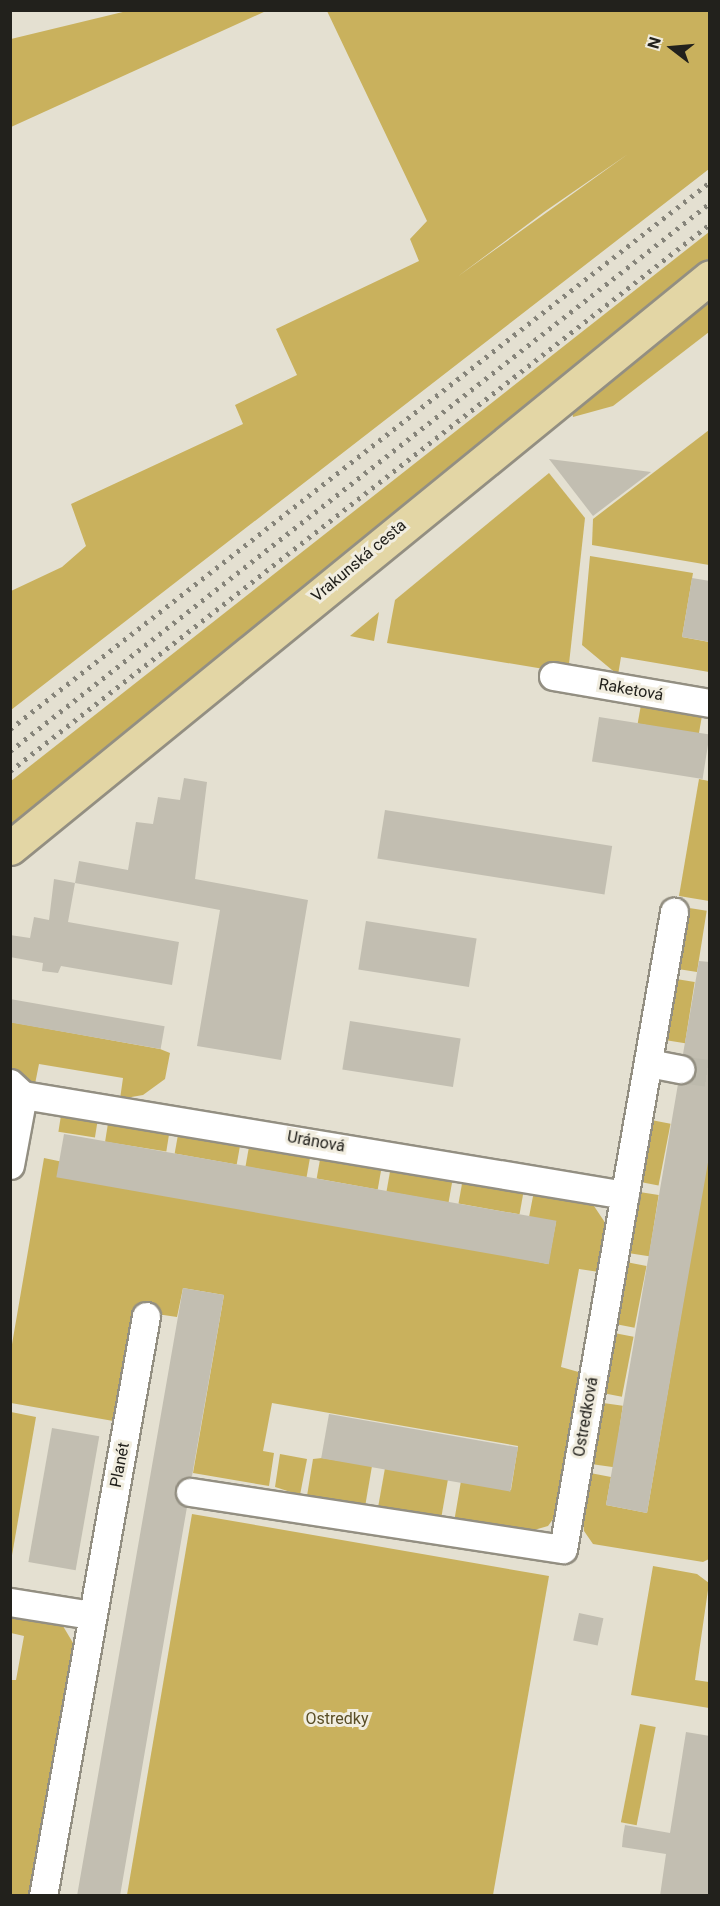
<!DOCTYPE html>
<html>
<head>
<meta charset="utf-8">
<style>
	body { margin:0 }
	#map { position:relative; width:720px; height:1906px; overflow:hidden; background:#e4e0d1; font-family:Roboto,sans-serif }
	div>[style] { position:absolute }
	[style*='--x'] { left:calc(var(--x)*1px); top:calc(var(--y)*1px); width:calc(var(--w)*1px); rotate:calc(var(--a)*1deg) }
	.green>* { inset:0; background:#c9b15d; transform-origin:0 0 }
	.building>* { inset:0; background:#c2beb1; transform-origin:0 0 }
	.minor-tunnel>* { height:27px; margin-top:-13.5px; transform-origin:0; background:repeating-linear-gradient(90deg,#bdbaad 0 27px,transparent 0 41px) }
	.roads { filter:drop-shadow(2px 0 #938f82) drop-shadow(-2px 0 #938f82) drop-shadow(0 2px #938f82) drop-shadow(0 -2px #938f82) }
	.minor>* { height:27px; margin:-13.5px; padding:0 13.5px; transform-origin:13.5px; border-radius:13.5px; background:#fff }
	.major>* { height:33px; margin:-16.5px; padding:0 16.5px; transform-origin:16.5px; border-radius:16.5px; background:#e3d6a5 }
	.rail>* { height:4.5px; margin-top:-2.25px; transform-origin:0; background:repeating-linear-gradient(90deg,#86847a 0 3px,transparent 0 9px) }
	span { translate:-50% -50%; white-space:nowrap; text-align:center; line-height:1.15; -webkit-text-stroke:6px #f1eddf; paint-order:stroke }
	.street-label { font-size:16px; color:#22211c }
	.park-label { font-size:16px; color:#594d25 }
	.frame { position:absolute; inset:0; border:12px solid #22211c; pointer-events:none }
	.north { position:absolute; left:642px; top:18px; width:60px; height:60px; -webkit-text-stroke:4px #f1eddf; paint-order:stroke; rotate:286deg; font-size:16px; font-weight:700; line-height:24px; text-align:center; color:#22211c }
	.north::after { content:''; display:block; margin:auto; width:21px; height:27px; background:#22211c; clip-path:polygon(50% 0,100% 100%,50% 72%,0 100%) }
</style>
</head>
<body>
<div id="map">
	<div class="green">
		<i style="clip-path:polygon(131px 10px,266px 11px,11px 127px,11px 39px)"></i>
		<i style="clip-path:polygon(evenodd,327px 11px,709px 11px,709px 169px,11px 710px,11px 591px,62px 567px,86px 546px,71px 504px,243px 424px,235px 405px,297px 375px,276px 329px,419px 261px,410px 239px,427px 221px,327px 11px,628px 154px,457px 277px,544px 212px,628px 154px)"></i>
		<i style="clip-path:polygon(709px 232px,709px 258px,11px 832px,11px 781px)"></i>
		<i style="clip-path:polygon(709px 292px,709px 332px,613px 406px,573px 417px,571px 406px)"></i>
		<i style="clip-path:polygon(709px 430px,709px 565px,592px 545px,593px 519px)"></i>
		<i style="clip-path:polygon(549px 473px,585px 518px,568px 673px,387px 643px,395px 600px)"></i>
		<i style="clip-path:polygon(590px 556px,693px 573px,682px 637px,709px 642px,709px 672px,621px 657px,618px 675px,582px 645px)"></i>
		<i style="clip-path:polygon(379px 612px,374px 641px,350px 636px)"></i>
		<i style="left:642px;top:699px;width:62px;height:25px;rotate:10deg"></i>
		<i style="clip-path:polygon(699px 779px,709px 781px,709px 901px,679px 896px)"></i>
		<i style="left:683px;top:907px;width:24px;height:62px;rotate:9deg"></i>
		<i style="left:670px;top:978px;width:25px;height:62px;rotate:9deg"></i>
		<i style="clip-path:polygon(10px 1022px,160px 1049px,170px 1053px,165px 1079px,143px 1095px,120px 1099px,123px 1078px,39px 1064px,35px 1084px,19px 1080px,11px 1070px)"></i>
		<i style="left:62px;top:1109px;width:37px;height:23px;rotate:9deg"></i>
		<i style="left:109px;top:1117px;width:62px;height:25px;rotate:9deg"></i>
		<i style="left:646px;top:1119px;width:25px;height:63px;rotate:11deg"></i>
		<i style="left:179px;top:1129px;width:63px;height:25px;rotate:10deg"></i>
		<i style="left:250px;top:1141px;width:62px;height:26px;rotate:10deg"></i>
		<i style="clip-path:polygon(709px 1150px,709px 1559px,703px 1562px,593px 1544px,584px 1531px,581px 1500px,585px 1472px,611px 1477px,606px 1505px,647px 1513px)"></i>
		<i style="left:321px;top:1154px;width:62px;height:25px;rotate:10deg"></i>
		<i style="clip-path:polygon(44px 1158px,548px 1264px,556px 1222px,529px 1217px,534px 1191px,594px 1206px,608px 1227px,606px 1273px,579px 1269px,561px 1367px,589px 1375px,556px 1515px,548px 1526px,520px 1534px,454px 1522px,461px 1481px,511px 1490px,518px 1446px,272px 1403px,263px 1451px,274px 1453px,269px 1486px,193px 1473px,224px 1295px,183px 1288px,177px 1317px,150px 1313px,119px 1422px,11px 1403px,11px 1350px)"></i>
		<i style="left:391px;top:1166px;width:63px;height:26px;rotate:10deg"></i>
		<i style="left:463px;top:1178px;width:62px;height:26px;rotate:10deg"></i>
		<i style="left:633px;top:1191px;width:26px;height:62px;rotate:9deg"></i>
		<i style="left:621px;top:1261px;width:26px;height:63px;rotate:11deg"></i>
		<i style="left:609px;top:1332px;width:25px;height:61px;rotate:11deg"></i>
		<i style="left:596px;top:1402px;width:27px;height:62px;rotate:8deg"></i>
		<i style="clip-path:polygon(11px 1412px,36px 1417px,11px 1561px,10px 1412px)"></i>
		<i style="clip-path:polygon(280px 1454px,307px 1459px,300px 1495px,275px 1487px)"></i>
		<i style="clip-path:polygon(322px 1458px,372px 1466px,365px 1507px,307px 1496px,313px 1459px)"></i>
		<i style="left:385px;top:1468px;width:64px;height:42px;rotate:10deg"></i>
		<i style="clip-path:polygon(192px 1514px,549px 1576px,493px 1895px,127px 1895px)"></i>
		<i style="clip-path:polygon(653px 1566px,697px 1574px,709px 1583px,695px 1680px,709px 1682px,709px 1708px,631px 1695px)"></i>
		<i style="clip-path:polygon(11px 1609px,60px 1621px,76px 1648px,38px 1895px,11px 1895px,10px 1680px,16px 1680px,24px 1636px,11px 1633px)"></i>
		<i style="left:640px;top:1724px;width:16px;height:100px;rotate:11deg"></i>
	</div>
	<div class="building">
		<i style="clip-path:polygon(549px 459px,597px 465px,651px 472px,593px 516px)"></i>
		<i style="clip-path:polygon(692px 578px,710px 581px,710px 642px,682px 637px)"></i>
		<i style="left:599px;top:717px;width:112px;height:45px;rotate:9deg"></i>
		<i style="clip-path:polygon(184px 778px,207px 782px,195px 879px,308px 900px,281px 1060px,197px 1046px,220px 910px,75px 883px,79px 861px,128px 870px,136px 822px,153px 824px,158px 797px,180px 800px)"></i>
		<i style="left:385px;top:810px;width:230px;height:49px;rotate:9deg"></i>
		<i style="clip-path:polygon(54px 879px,75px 883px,68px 922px,179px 942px,172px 985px,61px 966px,58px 973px,42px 971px,43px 963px,10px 957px,10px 935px,30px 938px,34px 917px,49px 920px)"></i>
		<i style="left:366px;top:921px;width:112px;height:49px;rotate:9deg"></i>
		<i style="clip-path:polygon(699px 961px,710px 962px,710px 1151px,647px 1513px,606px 1505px,678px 1084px,691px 1080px,696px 1071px,683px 1054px)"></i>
		<i style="left:10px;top:999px;width:157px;height:23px;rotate:10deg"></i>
		<i style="left:350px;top:1021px;width:112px;height:49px;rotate:9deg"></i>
		<i style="left:64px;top:1134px;width:500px;height:44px;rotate:10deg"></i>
		<i style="clip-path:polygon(183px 1288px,224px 1295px,192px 1476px,175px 1489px,176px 1498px,187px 1507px,120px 1896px,77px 1896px)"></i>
		<i style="left:329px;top:1414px;width:192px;height:45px;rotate:10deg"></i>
		<i style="left:52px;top:1428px;width:48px;height:136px;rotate:10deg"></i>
		<i style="left:579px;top:1613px;width:25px;height:28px;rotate:12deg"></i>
		<i style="clip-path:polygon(686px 1732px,710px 1736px,710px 1896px,660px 1896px,666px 1854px,622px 1847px,623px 1836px,625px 1825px,670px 1833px)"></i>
	</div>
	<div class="minor-tunnel">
		<i style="--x:680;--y:1069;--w:30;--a:8"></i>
	</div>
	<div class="roads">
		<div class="minor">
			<i style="--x:553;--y:676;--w:159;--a:9.8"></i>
			<i style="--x:649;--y:1063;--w:32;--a:11"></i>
			<i style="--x:10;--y:1083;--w:18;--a:43"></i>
			<i style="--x:23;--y:1095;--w:610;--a:9.43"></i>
			<i style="--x:10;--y:1165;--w:71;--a:-79.5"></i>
			<i style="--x:190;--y:1492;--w:377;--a:8.7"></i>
			<i style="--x:563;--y:1549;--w:647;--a:-80.12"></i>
			<i style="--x:10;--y:1602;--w:82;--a:9.1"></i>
			<i style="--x:43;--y:1896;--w:589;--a:-79.93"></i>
		</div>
		<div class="major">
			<i style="--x:10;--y:848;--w:903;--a:-39.2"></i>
		</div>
	</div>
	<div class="rail">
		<i style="--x:10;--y:729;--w:888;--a:-38.01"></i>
		<i style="--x:10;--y:751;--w:889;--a:-38.06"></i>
		<i style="--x:10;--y:771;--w:888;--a:-38.01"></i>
	</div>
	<div class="street-label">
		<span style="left:359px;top:561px;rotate:-40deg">Vrakunská cesta</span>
		<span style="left:631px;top:690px;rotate:10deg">Raketová</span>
		<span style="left:316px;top:1142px;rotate:10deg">Uránová</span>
		<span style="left:586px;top:1417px;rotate:-80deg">Ostredková</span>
		<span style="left:120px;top:1465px;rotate:-79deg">Planét</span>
	</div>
	<div class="park-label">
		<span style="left:337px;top:1719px">Ostredky</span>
	</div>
	<div class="frame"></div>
	<div class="north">N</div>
</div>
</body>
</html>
